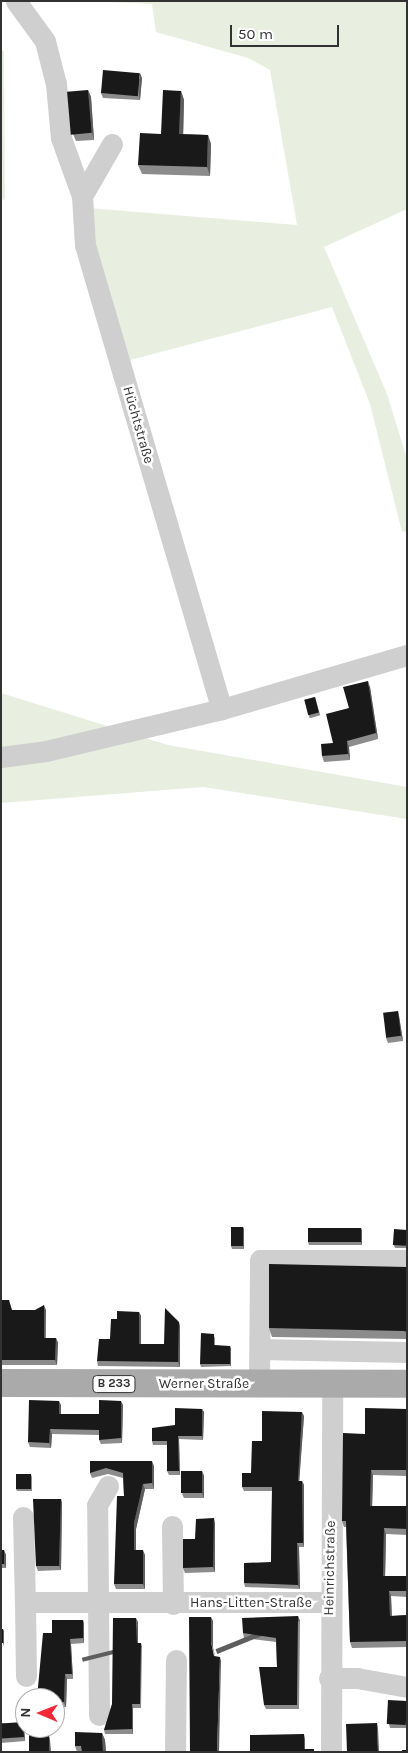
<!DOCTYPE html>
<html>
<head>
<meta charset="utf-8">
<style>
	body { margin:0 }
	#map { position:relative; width:408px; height:1753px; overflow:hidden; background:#fff; font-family:Karla,sans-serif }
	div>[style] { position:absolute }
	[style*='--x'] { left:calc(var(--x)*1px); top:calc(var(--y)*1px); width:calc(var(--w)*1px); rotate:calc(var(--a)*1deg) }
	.green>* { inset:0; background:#e8efe0 }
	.minor>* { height:21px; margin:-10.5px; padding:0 10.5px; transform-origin:10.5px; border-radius:10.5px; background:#cfcfcf }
	.major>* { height:28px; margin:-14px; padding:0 14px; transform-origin:14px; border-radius:14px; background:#aaa }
	.wall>* { inset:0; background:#8c8c8c; transform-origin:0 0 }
	.shaded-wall>* { inset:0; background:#5e5e5e; transform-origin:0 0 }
	.building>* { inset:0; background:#191919; transform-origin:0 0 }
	span { translate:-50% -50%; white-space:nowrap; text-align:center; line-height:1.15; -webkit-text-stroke:5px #fff; paint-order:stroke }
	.shield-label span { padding:1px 4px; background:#fff; border:1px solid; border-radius:4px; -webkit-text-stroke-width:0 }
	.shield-label { font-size:12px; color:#323232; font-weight:700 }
	.street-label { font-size:14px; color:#323232 }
	.frame { position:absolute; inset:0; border:2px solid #323232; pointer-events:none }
	.north { position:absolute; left:15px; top:1688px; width:50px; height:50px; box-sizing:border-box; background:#fff; border:1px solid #adadad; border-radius:50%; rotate:271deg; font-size:14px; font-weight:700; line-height:20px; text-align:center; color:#323232 }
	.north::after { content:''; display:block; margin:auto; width:18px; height:22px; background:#f52837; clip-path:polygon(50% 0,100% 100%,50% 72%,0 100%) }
	.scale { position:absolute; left:230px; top:25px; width:109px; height:22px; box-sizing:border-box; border:2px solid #323232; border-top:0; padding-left:6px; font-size:15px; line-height:18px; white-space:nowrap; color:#323232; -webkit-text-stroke:4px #fff; paint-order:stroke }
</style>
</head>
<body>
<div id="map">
	<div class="green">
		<i style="clip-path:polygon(89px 1px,407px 1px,407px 209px,324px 247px,387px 394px,407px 459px,407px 531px,402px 532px,370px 404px,332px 307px,130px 360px,92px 239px,89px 208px,297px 225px,270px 70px,248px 58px,156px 32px,152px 4px)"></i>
		<i style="clip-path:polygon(1px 51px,4px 51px,5px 200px,1px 199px)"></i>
		<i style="clip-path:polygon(1px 693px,168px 745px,407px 787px,407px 819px,203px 787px,1px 803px)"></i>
	</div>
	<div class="minor">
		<i style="--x:16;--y:1;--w:49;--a:54.1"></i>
		<i style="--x:45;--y:41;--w:44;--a:75.7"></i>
		<i style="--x:56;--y:84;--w:54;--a:84.7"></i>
		<i style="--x:61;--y:138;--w:62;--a:70.1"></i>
		<i style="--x:112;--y:144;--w:60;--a:120"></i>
		<i style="--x:82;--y:196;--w:49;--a:86.5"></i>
		<i style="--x:85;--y:245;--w:484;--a:73.6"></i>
		<i style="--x:1;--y:757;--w:45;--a:-7.6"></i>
		<i style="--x:46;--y:751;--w:181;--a:-13.4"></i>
		<i style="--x:222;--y:709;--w:193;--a:-16.3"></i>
		<i style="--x:260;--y:1349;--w:147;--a:1.2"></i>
		<i style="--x:259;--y:1384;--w:124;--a:-89.5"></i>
		<i style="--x:260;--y:1260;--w:147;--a:0"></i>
		<i style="--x:23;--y:1517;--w:85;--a:88.7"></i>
		<i style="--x:172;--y:1526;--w:78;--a:89.3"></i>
		<i style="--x:26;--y:1676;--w:74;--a:-90.8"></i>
		<i style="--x:25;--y:1602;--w:304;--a:0"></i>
		<i style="--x:329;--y:1678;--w:28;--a:0"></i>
		<i style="--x:357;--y:1678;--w:51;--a:10.2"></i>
		<i style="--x:99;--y:1715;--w:210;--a:-90.5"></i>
		<i style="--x:97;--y:1505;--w:22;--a:-60"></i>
		<i style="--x:175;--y:1752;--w:92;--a:-89.4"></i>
		<i style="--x:331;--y:1752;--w:368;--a:-89.8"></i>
	</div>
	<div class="major">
		<i style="--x:1;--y:1383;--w:406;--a:0.1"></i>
	</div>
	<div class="wall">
		<i style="clip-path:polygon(142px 78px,140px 100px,103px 98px,101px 93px)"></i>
		<i style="clip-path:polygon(88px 90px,91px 97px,94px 140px,76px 141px,73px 134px)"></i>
		<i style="clip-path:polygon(181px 91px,184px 100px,183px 134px,208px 135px,211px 144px,210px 176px,142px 174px,138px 165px,161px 134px)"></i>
		<i style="clip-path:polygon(370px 687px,378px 739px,349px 747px,350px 760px,324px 762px,322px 756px,333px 743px,349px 708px)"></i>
		<i style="left:315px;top:697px;width:19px;height:11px;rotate:74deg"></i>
		<i style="clip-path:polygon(398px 1011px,399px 1016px,403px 1041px,388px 1043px,386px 1038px)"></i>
		<i style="clip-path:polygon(243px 1227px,244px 1229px,244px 1249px,232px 1249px,231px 1246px)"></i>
		<i style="clip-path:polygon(362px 1230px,362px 1245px,309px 1245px,308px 1242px)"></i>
		<i style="clip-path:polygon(407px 1230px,407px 1248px,395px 1248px,394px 1245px)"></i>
		<i style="clip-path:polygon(407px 1267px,407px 1339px,272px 1337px,269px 1328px)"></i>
		<i style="clip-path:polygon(1px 1300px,12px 1310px,46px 1310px,46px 1338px,56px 1338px,58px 1343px,57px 1365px,1px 1365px)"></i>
		<i style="clip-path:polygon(139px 1312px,141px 1316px,141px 1344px,164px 1344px,179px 1322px,180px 1327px,180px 1367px,98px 1366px,97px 1361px,110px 1339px,117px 1319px)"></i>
		<i style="clip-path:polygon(215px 1336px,215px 1345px,231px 1348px,231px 1366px,201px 1367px,200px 1364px)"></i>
		<i style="clip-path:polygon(61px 1405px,61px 1414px,99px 1414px,123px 1405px,122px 1443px,101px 1444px,99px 1440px,99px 1435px,52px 1434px,51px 1448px,30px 1447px,28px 1442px)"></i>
		<i style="clip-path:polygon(202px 1409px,204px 1412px,203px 1440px,179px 1439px,180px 1475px,169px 1475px,167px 1471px,167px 1445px,153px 1445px,152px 1441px,175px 1425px)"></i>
		<i style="clip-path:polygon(407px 1409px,407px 1476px,373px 1475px,372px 1506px,407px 1506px,407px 1535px,386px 1534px,385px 1576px,406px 1576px,407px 1578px,407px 1597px,391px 1596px,392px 1616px,407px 1615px,407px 1647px,352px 1648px,350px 1642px,346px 1527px,344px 1527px,342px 1521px,365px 1434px)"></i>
		<i style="clip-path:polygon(304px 1416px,299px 1481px,302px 1481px,304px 1485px,304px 1547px,299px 1547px,300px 1589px,245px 1587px,244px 1583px,271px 1562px,272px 1491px,244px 1491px,242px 1487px,251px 1473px,262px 1441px)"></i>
		<i style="clip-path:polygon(90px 1461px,154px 1466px,154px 1489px,145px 1489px,136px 1529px,136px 1550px,145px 1555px,145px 1589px,116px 1589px,114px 1584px,124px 1496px,123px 1478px,108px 1474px,92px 1478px,90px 1473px)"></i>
		<i style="clip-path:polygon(202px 1471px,204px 1476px,204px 1498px,184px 1498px,182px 1494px)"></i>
		<i style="clip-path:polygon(31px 1474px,32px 1477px,32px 1491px,17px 1491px,16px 1489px)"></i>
		<i style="clip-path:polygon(61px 1499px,62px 1503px,61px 1570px,38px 1571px,36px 1566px)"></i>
		<i style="clip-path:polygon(215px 1523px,215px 1572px,185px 1573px,183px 1568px,195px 1539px)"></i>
		<i style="clip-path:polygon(1px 1550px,4px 1550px,6px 1555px,6px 1568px,1px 1568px)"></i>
		<i style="clip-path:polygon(298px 1616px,300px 1621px,299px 1709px,266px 1709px,264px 1705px,277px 1667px,276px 1642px,244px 1638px,243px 1633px)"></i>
		<i style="clip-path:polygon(83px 1620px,84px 1624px,84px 1643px,71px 1644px,73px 1679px,67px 1679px,66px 1707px,55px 1708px,52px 1633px)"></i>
		<i style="clip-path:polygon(138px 1622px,138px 1643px,142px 1647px,141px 1708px,133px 1708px,133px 1734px,105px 1734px,104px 1730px)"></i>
		<i style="clip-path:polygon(407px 1701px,407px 1728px,390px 1728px,389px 1724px)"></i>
		<i style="clip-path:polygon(1px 1723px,24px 1726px,25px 1741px,1px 1743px)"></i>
		<i style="clip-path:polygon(102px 1733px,105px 1740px,106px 1752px,77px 1752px,75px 1746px)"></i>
	</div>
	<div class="shaded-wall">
		<i style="clip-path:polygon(140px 73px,142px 78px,140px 100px,139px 96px)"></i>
		<i style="clip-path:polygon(88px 90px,91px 97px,94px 140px,92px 133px)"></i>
		<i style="clip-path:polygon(181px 91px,184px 100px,183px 143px,179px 134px)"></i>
		<i style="clip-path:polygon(208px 135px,211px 144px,210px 176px,207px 167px)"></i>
		<i style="clip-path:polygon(368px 681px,370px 687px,378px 739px,376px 733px)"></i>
		<i style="clip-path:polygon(347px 741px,349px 747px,350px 760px,348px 754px)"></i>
		<i style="clip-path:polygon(398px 1011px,399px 1016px,403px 1041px,401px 1036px)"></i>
		<i style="clip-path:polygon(243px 1227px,244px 1229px,244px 1249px,243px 1246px)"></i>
		<i style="clip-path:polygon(361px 1228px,362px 1230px,362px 1245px,361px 1243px)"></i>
		<i style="clip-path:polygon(44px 1305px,46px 1310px,45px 1343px,44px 1338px)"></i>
		<i style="clip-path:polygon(139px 1312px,141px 1316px,141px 1348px,139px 1344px)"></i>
		<i style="clip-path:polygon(179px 1322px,180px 1327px,180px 1367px,178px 1362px)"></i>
		<i style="clip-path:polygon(56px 1338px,58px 1343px,57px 1365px,55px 1360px)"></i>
		<i style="clip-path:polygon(230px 1346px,231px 1348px,231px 1366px,230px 1364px)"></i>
		<i style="clip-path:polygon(59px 1401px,61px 1405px,61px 1419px,59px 1414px)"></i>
		<i style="clip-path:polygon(121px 1401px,123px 1405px,122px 1443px,121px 1438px)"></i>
		<i style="clip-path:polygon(202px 1409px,204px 1412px,203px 1440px,202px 1436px)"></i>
		<i style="clip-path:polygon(302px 1412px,304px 1416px,299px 1485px,298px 1481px)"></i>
		<i style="clip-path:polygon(50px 1429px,52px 1434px,51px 1448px,49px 1443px)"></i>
		<i style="clip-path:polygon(178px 1436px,179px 1439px,180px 1475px,179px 1471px)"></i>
		<i style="clip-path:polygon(152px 1461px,154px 1466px,154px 1489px,152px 1483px)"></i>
		<i style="clip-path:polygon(371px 1470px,373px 1475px,372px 1512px,370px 1506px)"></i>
		<i style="clip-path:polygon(202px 1471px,204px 1476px,204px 1498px,202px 1493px)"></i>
		<i style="clip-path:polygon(302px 1481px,304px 1485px,304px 1547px,303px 1543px)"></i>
		<i style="clip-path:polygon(143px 1484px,145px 1489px,136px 1529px,136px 1555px,134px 1550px,134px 1523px)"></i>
		<i style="clip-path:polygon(61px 1499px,62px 1503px,61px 1570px,59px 1566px)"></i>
		<i style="clip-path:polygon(214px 1518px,215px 1523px,215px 1572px,213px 1567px)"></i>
		<i style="clip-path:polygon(384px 1528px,386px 1534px,385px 1582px,383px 1576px)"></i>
		<i style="clip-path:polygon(297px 1543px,299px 1547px,300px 1589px,298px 1585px)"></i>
		<i style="clip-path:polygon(4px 1550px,6px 1555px,6px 1568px,4px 1564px)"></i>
		<i style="clip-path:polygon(143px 1550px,145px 1555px,145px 1589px,143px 1584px)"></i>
		<i style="clip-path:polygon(406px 1576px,407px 1578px,407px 1593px,406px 1591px)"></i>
		<i style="clip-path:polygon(389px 1591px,391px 1596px,392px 1622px,390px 1616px)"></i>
		<i style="left:298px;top:1616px;width:5px;height:89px;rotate:68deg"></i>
		<i style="clip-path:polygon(211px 1617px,213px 1621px,213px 1647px,216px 1661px,211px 1642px)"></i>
		<i style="clip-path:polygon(136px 1618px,138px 1622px,138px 1647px,137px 1643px)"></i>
		<i style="clip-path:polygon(83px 1620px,84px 1624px,84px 1643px,83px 1638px)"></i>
		<i style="clip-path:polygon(3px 1629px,4px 1631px,4px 1646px,3px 1643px)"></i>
		<i style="clip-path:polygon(70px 1639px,71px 1644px,73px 1679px,72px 1674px)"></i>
		<i style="left:141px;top:1643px;width:4px;height:61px;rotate:76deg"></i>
		<i style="clip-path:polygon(220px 1657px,221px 1661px,219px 1752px,217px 1752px)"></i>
		<i style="clip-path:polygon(65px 1674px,67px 1679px,66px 1707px,64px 1702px)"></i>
		<i style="clip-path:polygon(132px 1704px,133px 1708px,133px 1734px,132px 1729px)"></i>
		<i style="clip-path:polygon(23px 1722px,24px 1726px,25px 1741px,24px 1737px)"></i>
		<i style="clip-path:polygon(377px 1723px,378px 1728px,379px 1752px,378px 1752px)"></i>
		<i style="clip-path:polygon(102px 1733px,105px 1740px,106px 1752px,103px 1752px)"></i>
		<i style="clip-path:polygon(304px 1734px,305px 1739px,305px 1752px,304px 1749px)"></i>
		<i style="clip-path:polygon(49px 1735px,50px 1740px,51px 1752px,49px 1752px)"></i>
	</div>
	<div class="building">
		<i style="left:103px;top:70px;width:37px;height:23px;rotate:5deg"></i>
		<i style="left:88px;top:90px;width:43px;height:21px;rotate:85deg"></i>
		<i style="clip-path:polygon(163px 90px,181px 91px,179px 134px,208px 135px,207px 167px,138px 165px,140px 133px,161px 134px)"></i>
		<i style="clip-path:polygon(368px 681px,376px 733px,347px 741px,348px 754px,322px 756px,321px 744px,333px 743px,326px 714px,349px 708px,343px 687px)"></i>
		<i style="left:315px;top:697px;width:16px;height:11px;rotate:76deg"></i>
		<i style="left:398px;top:1011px;width:25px;height:15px;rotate:83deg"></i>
		<i style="left:231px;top:1227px;width:12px;height:19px"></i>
		<i style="left:308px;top:1228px;width:53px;height:14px"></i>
		<i style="left:394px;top:1229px;width:13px;height:16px;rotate:4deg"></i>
		<i style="clip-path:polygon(269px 1264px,407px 1267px,407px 1332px,404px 1331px,269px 1328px)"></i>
		<i style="clip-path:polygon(1px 1300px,9px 1300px,12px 1310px,35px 1310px,44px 1305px,44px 1338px,56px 1338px,55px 1360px,1px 1360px)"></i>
		<i style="clip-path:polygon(165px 1308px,179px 1322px,178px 1362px,97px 1361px,99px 1339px,110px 1339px,111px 1319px,117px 1319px,117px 1311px,139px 1312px,139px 1344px,164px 1344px)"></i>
		<i style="clip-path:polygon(201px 1333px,214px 1334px,214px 1345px,230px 1346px,230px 1364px,200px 1364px)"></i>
		<i style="clip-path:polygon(29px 1400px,59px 1401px,59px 1414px,99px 1414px,99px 1400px,121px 1401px,121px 1438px,99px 1440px,99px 1430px,50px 1429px,49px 1443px,28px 1442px)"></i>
		<i style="clip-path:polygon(175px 1408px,202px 1409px,202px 1436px,178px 1436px,179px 1471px,167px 1471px,167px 1441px,152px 1441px,152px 1428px,175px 1425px)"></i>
		<i style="clip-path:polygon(365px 1408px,407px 1409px,407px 1470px,371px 1470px,370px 1506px,407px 1506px,407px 1529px,384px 1528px,383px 1576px,406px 1576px,406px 1591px,389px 1591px,390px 1616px,407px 1615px,407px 1641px,350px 1642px,346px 1521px,342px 1521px,343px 1433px,365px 1434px)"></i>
		<i style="clip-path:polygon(262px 1411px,302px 1412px,298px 1481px,302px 1481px,303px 1543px,297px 1543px,298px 1585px,244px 1583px,244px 1563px,271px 1562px,272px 1487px,242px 1487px,242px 1473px,251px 1473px,252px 1441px,262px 1441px)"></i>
		<i style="clip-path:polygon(90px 1461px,152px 1461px,152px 1483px,143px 1484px,134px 1523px,134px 1550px,143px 1550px,143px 1584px,114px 1584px,117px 1496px,124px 1496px,123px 1473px,106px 1468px,90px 1473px)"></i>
		<i style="left:202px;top:1471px;width:22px;height:21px;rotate:90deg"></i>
		<i style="left:16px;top:1474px;width:15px;height:15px"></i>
		<i style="clip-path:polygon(33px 1499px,61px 1499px,59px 1566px,36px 1566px)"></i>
		<i style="clip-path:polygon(214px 1518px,213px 1567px,183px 1568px,183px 1539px,195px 1539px,196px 1519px)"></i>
		<i style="left:1px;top:1550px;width:3px;height:14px"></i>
		<i style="clip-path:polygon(298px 1616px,297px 1705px,264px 1705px,259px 1667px,277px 1667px,276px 1638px,243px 1633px,242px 1618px)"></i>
		<i style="clip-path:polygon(189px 1617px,211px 1617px,211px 1642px,214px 1656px,220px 1657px,217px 1752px,190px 1752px)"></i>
		<i style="clip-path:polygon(113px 1618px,136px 1618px,137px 1643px,141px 1643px,140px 1704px,132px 1704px,132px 1729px,104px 1730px,112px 1704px)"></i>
		<i style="clip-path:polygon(52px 1620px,83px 1620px,83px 1638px,70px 1639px,72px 1674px,65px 1674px,64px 1702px,55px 1703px,55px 1698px,37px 1698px,43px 1633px,52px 1633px)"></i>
		<i style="left:1px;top:1629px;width:2px;height:14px"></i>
		<i style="left:388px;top:1700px;width:19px;height:24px;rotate:3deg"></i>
		<i style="left:23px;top:1722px;width:15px;height:22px;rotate:86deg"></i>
		<i style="left:377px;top:1723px;width:29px;height:31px;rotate:88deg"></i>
		<i style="clip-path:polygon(75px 1732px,102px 1733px,103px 1752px,82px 1752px,81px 1746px,75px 1746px)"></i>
		<i style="clip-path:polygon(304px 1734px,304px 1749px,314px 1749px,314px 1752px,250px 1752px,250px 1735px)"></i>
		<i style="left:49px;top:1735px;width:17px;height:20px;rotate:90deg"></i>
		<i style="left:402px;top:1750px;width:5px;height:2px"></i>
	</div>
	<div class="shield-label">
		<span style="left:114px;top:1384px">B 233</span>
	</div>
	<div class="street-label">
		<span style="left:138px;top:425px;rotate:74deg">Hüchtstraße</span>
		<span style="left:204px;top:1384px">Werner Straße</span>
		<span style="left:330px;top:1568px;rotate:-89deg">Heinrichstraße</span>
		<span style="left:251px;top:1603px">Hans-Litten-Straße</span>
	</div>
	<div class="frame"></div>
	<div class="north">N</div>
	<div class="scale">50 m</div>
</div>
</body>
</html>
